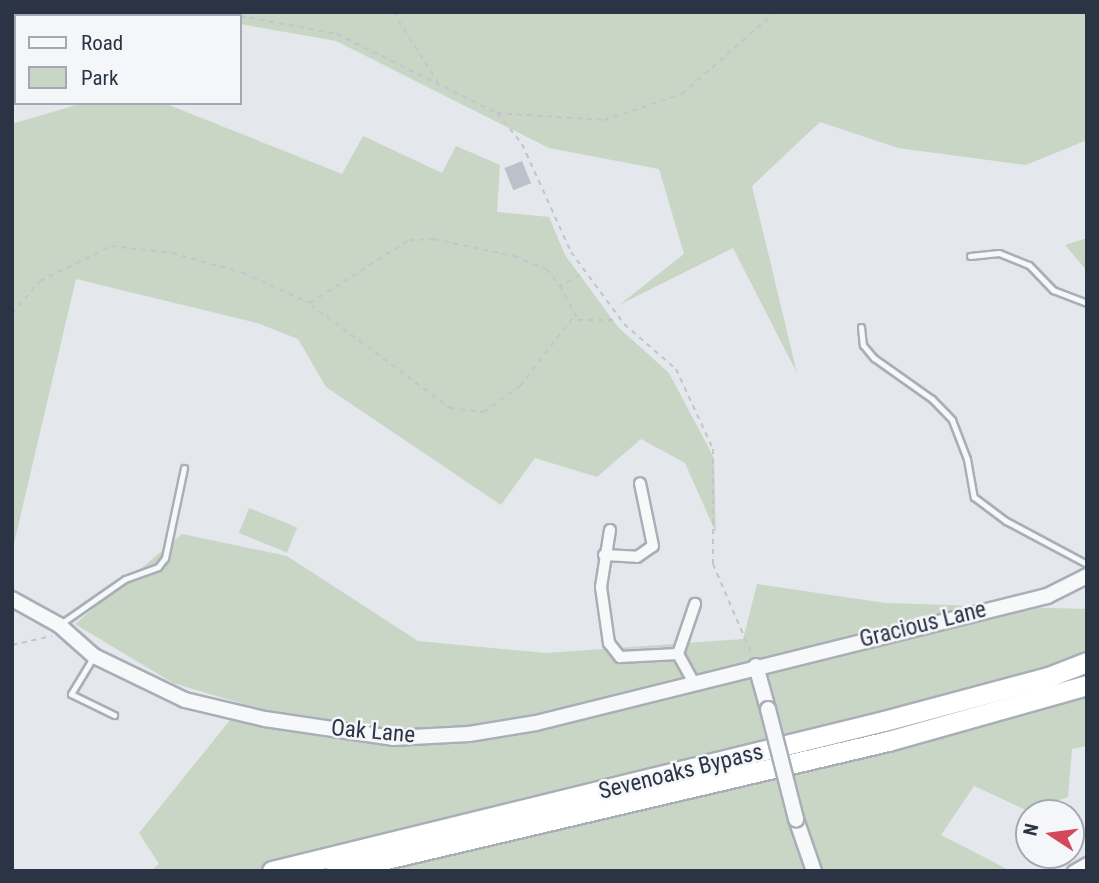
<!DOCTYPE html>
<html>
<head>
<meta charset="utf-8">
<style>
	body { margin:0 }
	#map { position:relative; width:1099px; height:883px; overflow:hidden; background:#e4e7ec; font-family:"Roboto Condensed",sans-serif }
	div>[style] { position:absolute }
	[style*='--x'] { left:calc(var(--x)*1px); top:calc(var(--y)*1px); width:calc(var(--w)*1px); rotate:calc(var(--a)*1deg) }
	.green>* { inset:0; background:#c9d6c5; transform-origin:0 0 }
	.building>* { inset:0; background:#bbc0ca; transform-origin:0 0 }
	.path>* { height:2px; margin-top:-1px; transform-origin:0; background:repeating-linear-gradient(90deg,#c2c5cb 0 5px,transparent 0 10px) }
	.roads { filter:drop-shadow(2px 0 #a9aeb7) drop-shadow(-2px 0 #a9aeb7) drop-shadow(0 2px #a9aeb7) drop-shadow(0 -2px #a9aeb7) }
	.service>* { height:5px; margin:-2.5px; padding:0 2.5px; transform-origin:2.5px; border-radius:2.5px; background:#f7f8fa }
	.minor>* { height:10px; margin:-5px; padding:0 5px; transform-origin:5px; border-radius:5px; background:#f7f8fa }
	.tertiary>* { height:14px; margin:-7px; padding:0 7px; transform-origin:7px; border-radius:7px; background:#f7f8fa }
	.trunk>* { height:19px; margin:-9.5px; padding:0 9.5px; transform-origin:9.5px; border-radius:9.5px; background:#fff }
	.bridges { filter:drop-shadow(2px 0 #a9aeb7) drop-shadow(-2px 0 #a9aeb7) drop-shadow(0 2px #a9aeb7) drop-shadow(0 -2px #a9aeb7) }
	.tertiary-bridge>* { height:14px; margin:-7px; padding:0 7px; transform-origin:7px; border-radius:7px; background:#f7f8fa }
	span { translate:-50% -50%; white-space:nowrap; text-align:center; line-height:1.15; -webkit-text-stroke:5px #f4f6f9; paint-order:stroke }
	.street-label { font-size:23px; color:#2b3445 }
	.frame { position:absolute; inset:0; border:14px solid #2b3445; pointer-events:none }
	.legend { position:absolute; left:14px; top:14px; width:228px; height:91px; box-sizing:border-box; background:#f4f6f9; border:2px solid #a4a8b1; margin:0; padding:9px 12px; list-style:none; font-size:21px; color:#2b3445 }
	.legend li { display:flex; align-items:center; gap:14px; height:35px }
	.legend b { width:35px; border:2px solid #a4a8b1 }
	.north { position:absolute; left:1015px; top:799px; width:70px; height:70px; box-sizing:border-box; background:#f4f6f9; border:2px solid #a4a8b1; border-radius:50%; rotate:283deg; font-size:19px; font-weight:700; line-height:28px; text-align:center; color:#2b3445 }
	.north::after { content:''; display:block; margin:auto; width:24px; height:32px; background:#d1495b; clip-path:polygon(50% 0,100% 100%,50% 72%,0 100%) }
</style>
</head>
<body>
<div id="map">
	<div class="green">
		<i style="clip-path:polygon(175px 12px,1087px 12px,1087px 140px,1026px 165px,898px 148px,820px 122px,752px 186px,797px 373px,733px 248px,619px 305px,684px 254px,659px 169px,549px 148px,336px 41px,240px 24px,240px 16px)"></i>
		<i style="clip-path:polygon(83px 103px,164px 103px,342px 174px,363px 136px,442px 173px,456px 146px,500px 165px,497px 212px,549px 217px,565px 255px,618px 327px,669px 373px,714px 458px,716px 533px,685px 463px,641px 439px,597px 477px,535px 458px,501px 505px,326px 387px,298px 339px,257px 323px,76px 279px,12px 552px,12px 124px)"></i>
		<i style="clip-path:polygon(1087px 238px,1087px 271px,1065px 245px)"></i>
		<i style="left:249px;top:508px;width:52px;height:27px;rotate:22deg"></i>
		<i style="clip-path:polygon(182px 534px,287px 556px,418px 641px,546px 653px,743px 639px,757px 584px,885px 603px,1087px 609px,1087px 746px,1072px 749px,1068px 797px,1028px 811px,974px 786px,941px 835px,1011px 871px,151px 871px,159px 864px,139px 833px,243px 704px,173px 683px,75px 624px)"></i>
	</div>
	<div class="building">
		<i style="left:522px;top:161px;width:24px;height:19px;rotate:68deg"></i>
	</div>
	<div class="path">
		<i style="--x:217;--y:12;--w:19;--a:12"></i>
		<i style="--x:393;--y:12;--w:84;--a:57.6"></i>
		<i style="--x:240;--y:16;--w:99;--a:10.5"></i>
		<i style="--x:337;--y:34;--w:178;--a:26.3"></i>
		<i style="--x:497;--y:113;--w:107;--a:3.7"></i>
		<i style="--x:604;--y:120;--w:82;--a:-18.4"></i>
		<i style="--x:682;--y:94;--w:124;--a:-41.4"></i>
		<i style="--x:497;--y:113;--w:40;--a:51"></i>
		<i style="--x:522;--y:144;--w:119;--a:65.6"></i>
		<i style="--x:571;--y:252;--w:89;--a:53.6"></i>
		<i style="--x:624;--y:324;--w:69;--a:40.9"></i>
		<i style="--x:676;--y:369;--w:88;--a:65.2"></i>
		<i style="--x:713;--y:449;--w:115;--a:90"></i>
		<i style="--x:713;--y:564;--w:99;--a:66.8"></i>
		<i style="--x:580;--y:275;--w:23;--a:151"></i>
		<i style="--x:560;--y:286;--w:38;--a:62"></i>
		<i style="--x:578;--y:320;--w:35;--a:0"></i>
		<i style="--x:311;--y:305;--w:173;--a:36.5"></i>
		<i style="--x:450;--y:408;--w:34;--a:7"></i>
		<i style="--x:484;--y:412;--w:44;--a:-35.8"></i>
		<i style="--x:520;--y:386;--w:90;--a:-52.2"></i>
		<i style="--x:12;--y:314;--w:43;--a:-49.7"></i>
		<i style="--x:40;--y:281;--w:79;--a:-26.2"></i>
		<i style="--x:111;--y:246;--w:61;--a:6.5"></i>
		<i style="--x:172;--y:253;--w:74;--a:15.7"></i>
		<i style="--x:243;--y:273;--w:73;--a:24.1"></i>
		<i style="--x:310;--y:303;--w:117;--a:-32.5"></i>
		<i style="--x:409;--y:240;--w:25;--a:-2"></i>
		<i style="--x:434;--y:239;--w:82;--a:12"></i>
		<i style="--x:514;--y:256;--w:35;--a:22"></i>
		<i style="--x:547;--y:269;--w:21;--a:53"></i>
		<i style="--x:12;--y:645;--w:41;--a:-12.7"></i>
	</div>
	<div class="roads">
		<div class="service">
			<i style="--x:970;--y:256;--w:29;--a:-6"></i>
			<i style="--x:999;--y:253;--w:32;--a:22"></i>
			<i style="--x:1029;--y:265;--w:35;--a:46"></i>
			<i style="--x:1053;--y:290;--w:36;--a:21"></i>
			<i style="--x:861;--y:327;--w:18;--a:84"></i>
			<i style="--x:863;--y:345;--w:17;--a:50"></i>
			<i style="--x:874;--y:358;--w:71;--a:35.3"></i>
			<i style="--x:932;--y:399;--w:29;--a:46"></i>
			<i style="--x:952;--y:420;--w:42;--a:69"></i>
			<i style="--x:967;--y:459;--w:39;--a:80"></i>
			<i style="--x:974;--y:497;--w:40;--a:37"></i>
			<i style="--x:1006;--y:521;--w:92;--a:28"></i>
			<i style="--x:59;--y:625;--w:80;--a:-34.9"></i>
			<i style="--x:125;--y:579;--w:35;--a:-20"></i>
			<i style="--x:158;--y:567;--w:11;--a:-52"></i>
			<i style="--x:165;--y:558;--w:92;--a:-78.1"></i>
			<i style="--x:94;--y:656;--w:44;--a:121.2"></i>
			<i style="--x:71;--y:694;--w:48;--a:26"></i>
		</div>
		<div class="minor">
			<i style="--x:610;--y:530;--w:58;--a:99"></i>
			<i style="--x:601;--y:587;--w:57;--a:81.9"></i>
			<i style="--x:609;--y:643;--w:18;--a:52"></i>
			<i style="--x:620;--y:657;--w:58;--a:-3"></i>
			<i style="--x:678;--y:654;--w:31;--a:61"></i>
			<i style="--x:604;--y:555;--w:33;--a:3"></i>
			<i style="--x:637;--y:557;--w:19;--a:-35"></i>
			<i style="--x:653;--y:546;--w:64;--a:-101.7"></i>
			<i style="--x:678;--y:654;--w:53;--a:-71.2"></i>
			<i style="--x:1073;--y:871;--w:16;--a:-30"></i>
		</div>
		<div class="tertiary">
			<i style="--x:12;--y:599;--w:54;--a:29"></i>
			<i style="--x:59;--y:625;--w:47;--a:41.5"></i>
			<i style="--x:94;--y:656;--w:101;--a:25.8"></i>
			<i style="--x:185;--y:700;--w:82;--a:13.4"></i>
			<i style="--x:265;--y:719;--w:129;--a:8.4"></i>
			<i style="--x:393;--y:738;--w:76;--a:-3"></i>
			<i style="--x:469;--y:734;--w:68;--a:-9.3"></i>
			<i style="--x:536;--y:723;--w:527;--a:-13.96"></i>
			<i style="--x:1047;--y:596;--w:45;--a:-26.6"></i>
			<i style="--x:756;--y:666;--w:45;--a:74.4"></i>
			<i style="--x:796;--y:819;--w:55;--a:70.9"></i>
		</div>
		<div class="trunk">
			<i style="--x:272;--y:871;--w:630;--a:-13.77"></i>
			<i style="--x:884;--y:721;--w:170;--a:-15"></i>
			<i style="--x:1048;--y:677;--w:42;--a:-21"></i>
			<i style="--x:335;--y:871;--w:568;--a:-13.23"></i>
			<i style="--x:888;--y:741;--w:207;--a:-15.7"></i>
		</div>
	</div>
	<div class="bridges">
		<div class="tertiary-bridge">
			<i style="--x:768;--y:709;--w:114;--a:75.7"></i>
		</div>
	</div>
	<div class="street-label">
		<span style="left:923px;top:625px;rotate:-14deg">Gracious Lane</span>
		<span style="left:373px;top:732px;rotate:5deg">Oak Lane</span>
		<span style="left:681px;top:772px;rotate:-14deg">Sevenoaks Bypass</span>
	</div>
	<div class="frame"></div>
	<ul class="legend">
	<li><b style="height:9px;background:#f7f8fa"></b>Road</li>
	<li><b style="height:19px;background:#c9d6c5"></b>Park</li>
	</ul>
	<div class="north">N</div>
</div>
</body>
</html>
